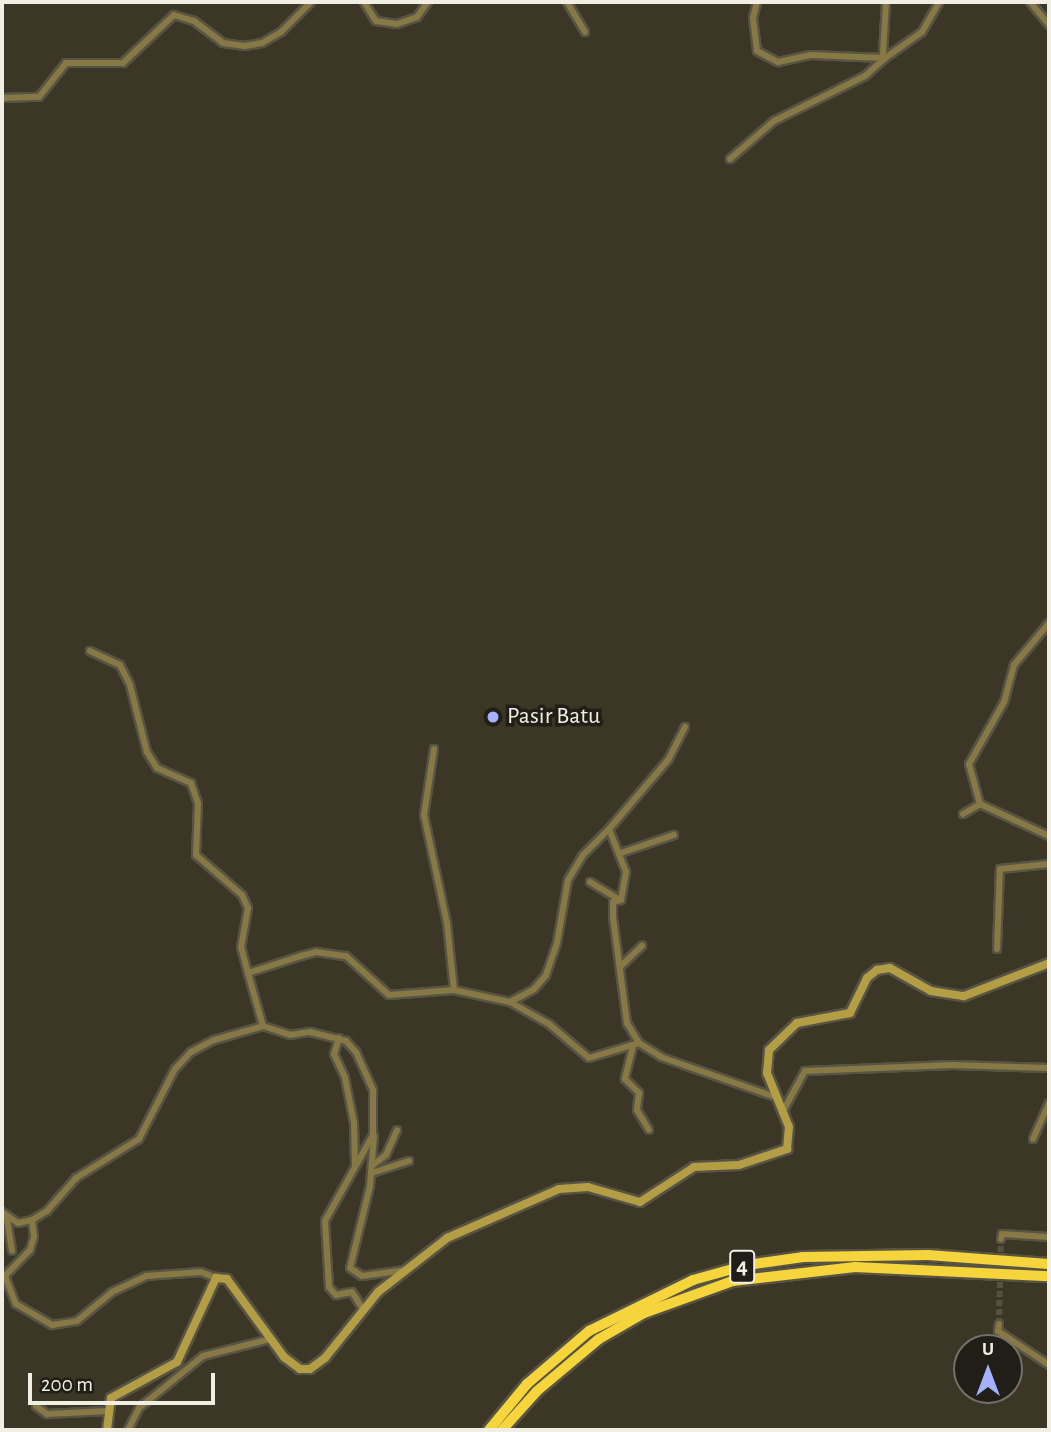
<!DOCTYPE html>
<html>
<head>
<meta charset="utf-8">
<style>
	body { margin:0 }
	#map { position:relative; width:1051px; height:1432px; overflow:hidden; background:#3b3625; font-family:"Alegreya Sans",sans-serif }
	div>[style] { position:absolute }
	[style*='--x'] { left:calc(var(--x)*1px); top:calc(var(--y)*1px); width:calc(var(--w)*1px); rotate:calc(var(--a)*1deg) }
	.minor-tunnel>* { height:6px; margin-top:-3px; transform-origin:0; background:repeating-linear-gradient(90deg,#565242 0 6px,transparent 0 9px) }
	.roads { filter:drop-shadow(2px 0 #585444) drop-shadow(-2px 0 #585444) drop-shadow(0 2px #585444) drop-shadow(0 -2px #585444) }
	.minor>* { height:6px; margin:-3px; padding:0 3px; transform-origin:3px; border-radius:3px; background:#867945 }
	.secondary>* { height:8px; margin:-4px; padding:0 4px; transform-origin:4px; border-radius:4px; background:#b39e46 }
	.motorway>* { height:10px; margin:-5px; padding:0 5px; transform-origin:5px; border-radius:5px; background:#f5d43c }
	.dots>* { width:19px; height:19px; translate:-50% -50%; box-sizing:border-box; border:4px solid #201e16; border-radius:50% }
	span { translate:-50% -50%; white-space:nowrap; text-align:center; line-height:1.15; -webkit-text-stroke:7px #201e16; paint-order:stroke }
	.shield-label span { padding:2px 5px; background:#201e16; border:2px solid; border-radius:5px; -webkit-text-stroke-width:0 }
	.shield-label { font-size:23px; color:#f1efe4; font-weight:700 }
	.poi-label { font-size:24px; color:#f1efe4 }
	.left { translate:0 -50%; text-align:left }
	.frame { position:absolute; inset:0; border:4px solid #f1efe4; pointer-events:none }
	.north { position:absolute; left:953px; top:1334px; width:70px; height:70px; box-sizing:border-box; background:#201e16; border:2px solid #747268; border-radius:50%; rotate:0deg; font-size:19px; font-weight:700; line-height:28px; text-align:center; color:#f1efe4 }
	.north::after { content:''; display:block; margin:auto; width:24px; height:32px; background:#a5b1fc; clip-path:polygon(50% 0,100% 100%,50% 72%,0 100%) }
	.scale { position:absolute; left:28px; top:1373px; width:187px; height:32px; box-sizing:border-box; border:4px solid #f1efe4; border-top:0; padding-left:9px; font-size:21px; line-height:24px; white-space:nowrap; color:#f1efe4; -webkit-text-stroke:5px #201e16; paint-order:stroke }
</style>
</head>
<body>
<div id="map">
	<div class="minor-tunnel">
		<i style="--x:999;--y:1324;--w:85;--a:-88.7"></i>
	</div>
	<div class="roads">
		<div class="minor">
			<i style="--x:364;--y:2;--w:22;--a:58"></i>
			<i style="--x:376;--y:21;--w:21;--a:8"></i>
			<i style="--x:397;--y:24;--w:21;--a:-19"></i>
			<i style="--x:417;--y:17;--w:19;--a:-54"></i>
			<i style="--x:567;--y:2;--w:35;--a:59"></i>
			<i style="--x:757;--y:2;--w:16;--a:104"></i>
			<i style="--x:753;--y:18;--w:33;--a:83"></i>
			<i style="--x:757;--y:51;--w:24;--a:28"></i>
			<i style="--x:778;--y:62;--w:34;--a:-12"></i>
			<i style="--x:811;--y:55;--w:74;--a:2.3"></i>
			<i style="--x:885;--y:58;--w:45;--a:-35.1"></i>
			<i style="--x:922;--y:32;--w:34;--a:-60"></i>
			<i style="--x:1030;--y:2;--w:30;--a:50"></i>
			<i style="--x:883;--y:54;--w:52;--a:-86.7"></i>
			<i style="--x:2;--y:98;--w:37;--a:-2"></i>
			<i style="--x:39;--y:97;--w:43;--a:-51.5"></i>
			<i style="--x:66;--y:63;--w:57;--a:0"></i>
			<i style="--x:123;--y:63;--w:70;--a:-43.3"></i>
			<i style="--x:174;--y:15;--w:21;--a:17"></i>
			<i style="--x:194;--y:21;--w:36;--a:37"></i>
			<i style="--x:223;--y:43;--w:22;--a:8"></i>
			<i style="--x:245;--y:46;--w:17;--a:-10"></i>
			<i style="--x:262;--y:43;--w:22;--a:-30"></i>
			<i style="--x:281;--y:32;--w:42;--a:-45"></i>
			<i style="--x:730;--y:159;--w:58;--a:-40.8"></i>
			<i style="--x:774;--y:121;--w:102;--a:-26.3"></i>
			<i style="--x:865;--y:76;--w:27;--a:-42"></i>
			<i style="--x:1049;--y:623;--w:55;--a:129.8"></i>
			<i style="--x:1014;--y:665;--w:38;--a:105"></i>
			<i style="--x:1004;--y:702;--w:71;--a:119.4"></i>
			<i style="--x:969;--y:764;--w:41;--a:74.6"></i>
			<i style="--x:980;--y:804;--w:76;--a:24.9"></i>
			<i style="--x:90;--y:651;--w:33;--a:25"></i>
			<i style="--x:120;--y:665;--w:22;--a:63"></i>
			<i style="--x:130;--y:685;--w:69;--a:75.8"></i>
			<i style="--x:147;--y:752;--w:19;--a:58"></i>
			<i style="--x:157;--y:768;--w:37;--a:24"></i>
			<i style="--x:191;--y:783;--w:21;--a:71"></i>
			<i style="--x:198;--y:803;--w:52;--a:92.2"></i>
			<i style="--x:196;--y:855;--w:61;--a:41"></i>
			<i style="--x:242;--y:895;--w:14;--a:65"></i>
			<i style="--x:248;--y:908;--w:40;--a:100"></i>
			<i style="--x:241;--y:947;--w:27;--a:75"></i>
			<i style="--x:685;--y:727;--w:37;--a:117"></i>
			<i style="--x:668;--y:760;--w:91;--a:130.5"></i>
			<i style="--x:609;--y:829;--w:46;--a:68.4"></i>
			<i style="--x:626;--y:872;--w:28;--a:100"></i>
			<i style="--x:621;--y:900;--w:8;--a:166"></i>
			<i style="--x:613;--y:902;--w:15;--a:90"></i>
			<i style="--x:613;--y:917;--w:107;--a:82.5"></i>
			<i style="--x:627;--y:1023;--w:23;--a:59"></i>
			<i style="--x:639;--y:1043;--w:26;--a:32"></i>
			<i style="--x:661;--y:1057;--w:124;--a:19.3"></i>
			<i style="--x:434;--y:749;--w:67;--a:98.6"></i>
			<i style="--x:424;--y:815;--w:110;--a:78"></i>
			<i style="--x:447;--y:923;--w:67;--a:84"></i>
			<i style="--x:963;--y:814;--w:20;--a:-30"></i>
			<i style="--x:621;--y:853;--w:56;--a:-18.8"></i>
			<i style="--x:590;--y:882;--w:31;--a:31"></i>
			<i style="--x:997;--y:949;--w:80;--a:-87.9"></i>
			<i style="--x:1000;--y:869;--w:49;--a:-5.8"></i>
			<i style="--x:622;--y:965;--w:28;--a:-44"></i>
			<i style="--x:510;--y:1002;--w:27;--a:-28"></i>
			<i style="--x:534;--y:989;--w:18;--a:-49"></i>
			<i style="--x:546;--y:975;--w:34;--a:-71"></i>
			<i style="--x:557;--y:943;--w:64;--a:-80.1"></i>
			<i style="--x:568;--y:880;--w:29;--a:-59"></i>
			<i style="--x:583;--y:855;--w:37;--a:-45"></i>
			<i style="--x:263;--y:1026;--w:28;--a:18"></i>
			<i style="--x:290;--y:1035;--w:20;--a:-9"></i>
			<i style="--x:310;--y:1032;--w:37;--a:14"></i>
			<i style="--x:346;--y:1041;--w:15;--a:48"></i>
			<i style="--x:356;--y:1052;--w:42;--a:65.9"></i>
			<i style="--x:373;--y:1090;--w:45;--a:90"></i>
			<i style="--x:373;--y:1135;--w:98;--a:119.2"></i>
			<i style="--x:325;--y:1221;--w:66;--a:86.5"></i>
			<i style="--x:329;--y:1287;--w:11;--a:49"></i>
			<i style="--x:336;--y:1295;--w:16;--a:-11"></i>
			<i style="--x:352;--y:1292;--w:20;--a:57"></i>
			<i style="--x:339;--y:1038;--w:17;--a:107"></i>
			<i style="--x:334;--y:1054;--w:26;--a:65"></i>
			<i style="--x:345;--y:1078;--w:46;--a:78.7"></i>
			<i style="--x:354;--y:1123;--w:42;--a:88.6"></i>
			<i style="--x:633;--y:1046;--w:34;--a:104"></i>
			<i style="--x:625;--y:1079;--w:20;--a:45"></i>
			<i style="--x:639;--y:1093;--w:17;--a:97"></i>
			<i style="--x:637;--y:1110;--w:23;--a:59"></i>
			<i style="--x:782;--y:1113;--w:48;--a:-61.3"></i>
			<i style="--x:805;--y:1071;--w:147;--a:-2.3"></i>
			<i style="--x:952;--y:1065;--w:97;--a:1.8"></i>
			<i style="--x:374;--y:1136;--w:50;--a:94.6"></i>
			<i style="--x:370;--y:1186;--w:84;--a:103.7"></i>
			<i style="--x:350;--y:1268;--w:14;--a:34"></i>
			<i style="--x:362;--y:1276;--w:44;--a:-7.8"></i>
			<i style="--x:1033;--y:1139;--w:39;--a:-66"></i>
			<i style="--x:373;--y:1165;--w:16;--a:-38"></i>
			<i style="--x:386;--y:1155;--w:27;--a:-66"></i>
			<i style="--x:372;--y:1173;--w:39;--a:-18"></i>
			<i style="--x:2;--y:1212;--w:19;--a:35"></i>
			<i style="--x:18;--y:1223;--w:14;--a:-12"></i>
			<i style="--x:32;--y:1220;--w:17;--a:-31"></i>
			<i style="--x:47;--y:1211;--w:44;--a:-48.7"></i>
			<i style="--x:76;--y:1178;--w:74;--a:-31.8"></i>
			<i style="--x:139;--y:1139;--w:79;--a:-62.8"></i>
			<i style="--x:175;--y:1069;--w:23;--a:-47"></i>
			<i style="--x:191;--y:1052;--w:26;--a:-28"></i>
			<i style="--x:214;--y:1040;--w:51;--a:-15.9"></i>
			<i style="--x:263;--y:1026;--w:55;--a:-105.8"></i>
			<i style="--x:248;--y:973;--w:56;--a:-17.8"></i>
			<i style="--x:301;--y:956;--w:16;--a:-15"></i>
			<i style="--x:316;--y:952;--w:30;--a:8"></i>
			<i style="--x:346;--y:956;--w:58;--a:42.2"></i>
			<i style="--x:389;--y:995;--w:65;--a:-4.4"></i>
			<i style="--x:454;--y:990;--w:57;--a:12.1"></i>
			<i style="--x:510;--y:1002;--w:45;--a:29.4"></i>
			<i style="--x:549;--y:1024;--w:52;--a:40.4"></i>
			<i style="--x:589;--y:1058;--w:52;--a:-16.7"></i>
			<i style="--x:7;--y:1219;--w:32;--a:81"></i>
			<i style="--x:32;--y:1220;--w:17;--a:83"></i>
			<i style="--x:34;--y:1237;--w:14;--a:107"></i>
			<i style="--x:30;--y:1250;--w:36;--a:134"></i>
			<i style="--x:5;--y:1276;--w:30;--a:69"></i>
			<i style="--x:16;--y:1304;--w:42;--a:30.3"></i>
			<i style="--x:52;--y:1325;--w:25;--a:-9"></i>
			<i style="--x:77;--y:1321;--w:45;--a:-39.6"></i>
			<i style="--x:112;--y:1292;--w:38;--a:-25"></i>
			<i style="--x:146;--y:1276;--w:55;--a:-4.2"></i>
			<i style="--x:201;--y:1272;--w:16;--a:22"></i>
			<i style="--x:1001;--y:1239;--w:5;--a:-79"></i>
			<i style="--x:1002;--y:1234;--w:47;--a:3.7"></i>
			<i style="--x:999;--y:1324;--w:7;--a:98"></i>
			<i style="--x:998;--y:1331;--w:61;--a:33.7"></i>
			<i style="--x:36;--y:1406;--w:14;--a:36"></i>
			<i style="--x:47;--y:1414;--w:61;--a:-2.8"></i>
			<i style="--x:128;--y:1430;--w:25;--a:-63"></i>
			<i style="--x:139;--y:1408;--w:82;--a:-39.1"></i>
			<i style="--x:203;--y:1356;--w:69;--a:-14.2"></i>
		</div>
		<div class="secondary">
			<i style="--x:107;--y:1430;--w:32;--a:-83"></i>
			<i style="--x:111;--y:1398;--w:75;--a:-28.6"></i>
			<i style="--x:177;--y:1362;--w:93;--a:-65.1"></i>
			<i style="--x:216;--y:1278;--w:11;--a:5"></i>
			<i style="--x:227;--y:1279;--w:97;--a:53.8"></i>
			<i style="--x:284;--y:1357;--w:20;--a:37"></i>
			<i style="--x:300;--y:1369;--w:10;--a:0"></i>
			<i style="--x:310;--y:1369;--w:19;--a:-36"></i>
			<i style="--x:325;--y:1358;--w:85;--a:-51.2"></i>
			<i style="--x:378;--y:1292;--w:88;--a:-38"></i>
			<i style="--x:447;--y:1238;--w:122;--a:-23.6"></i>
			<i style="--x:559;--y:1189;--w:29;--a:-4"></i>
			<i style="--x:588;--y:1187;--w:54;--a:16.1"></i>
			<i style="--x:640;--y:1202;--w:64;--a:-32.9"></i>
			<i style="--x:694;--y:1167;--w:45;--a:-2.5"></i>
			<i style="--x:739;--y:1165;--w:51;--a:-18.4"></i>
			<i style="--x:787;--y:1149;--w:22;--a:-85"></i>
			<i style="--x:789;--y:1127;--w:58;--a:-112.2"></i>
			<i style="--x:767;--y:1073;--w:23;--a:-85"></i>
			<i style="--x:769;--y:1050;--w:39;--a:-44"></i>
			<i style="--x:797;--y:1023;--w:54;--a:-10.7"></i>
			<i style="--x:850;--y:1013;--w:39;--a:-64"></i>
			<i style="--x:867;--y:978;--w:13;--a:-39"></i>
			<i style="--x:877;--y:970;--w:13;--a:-9"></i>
			<i style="--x:890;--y:968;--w:47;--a:29.3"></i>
			<i style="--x:931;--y:991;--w:33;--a:9"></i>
			<i style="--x:964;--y:996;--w:91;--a:-21.2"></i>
		</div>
		<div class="motorway">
			<i style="--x:489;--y:1430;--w:60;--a:-50.4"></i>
			<i style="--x:527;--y:1384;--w:82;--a:-40.5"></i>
			<i style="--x:589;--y:1331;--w:116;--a:-26.1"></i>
			<i style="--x:693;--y:1280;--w:56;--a:-15.5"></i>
			<i style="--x:747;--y:1265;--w:57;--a:-8.1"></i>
			<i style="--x:803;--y:1257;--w:125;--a:-0.9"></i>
			<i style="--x:928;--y:1255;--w:121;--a:4.3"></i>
			<i style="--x:502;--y:1430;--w:52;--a:-48.1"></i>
			<i style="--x:537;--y:1391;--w:81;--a:-40"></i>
			<i style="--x:599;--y:1339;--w:52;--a:-30"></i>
			<i style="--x:644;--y:1313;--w:95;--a:-19.8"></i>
			<i style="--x:733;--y:1281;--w:123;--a:-6.5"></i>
			<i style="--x:855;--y:1267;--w:194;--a:2.7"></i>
		</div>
	</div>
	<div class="dots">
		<i style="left:493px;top:717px;background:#a5b1fc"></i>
	</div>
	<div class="shield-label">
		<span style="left:742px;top:1267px">4</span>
	</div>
	<div class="poi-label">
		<span class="left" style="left:507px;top:717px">Pasir Batu</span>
	</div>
	<div class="frame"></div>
	<div class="north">U</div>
	<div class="scale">200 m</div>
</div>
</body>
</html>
